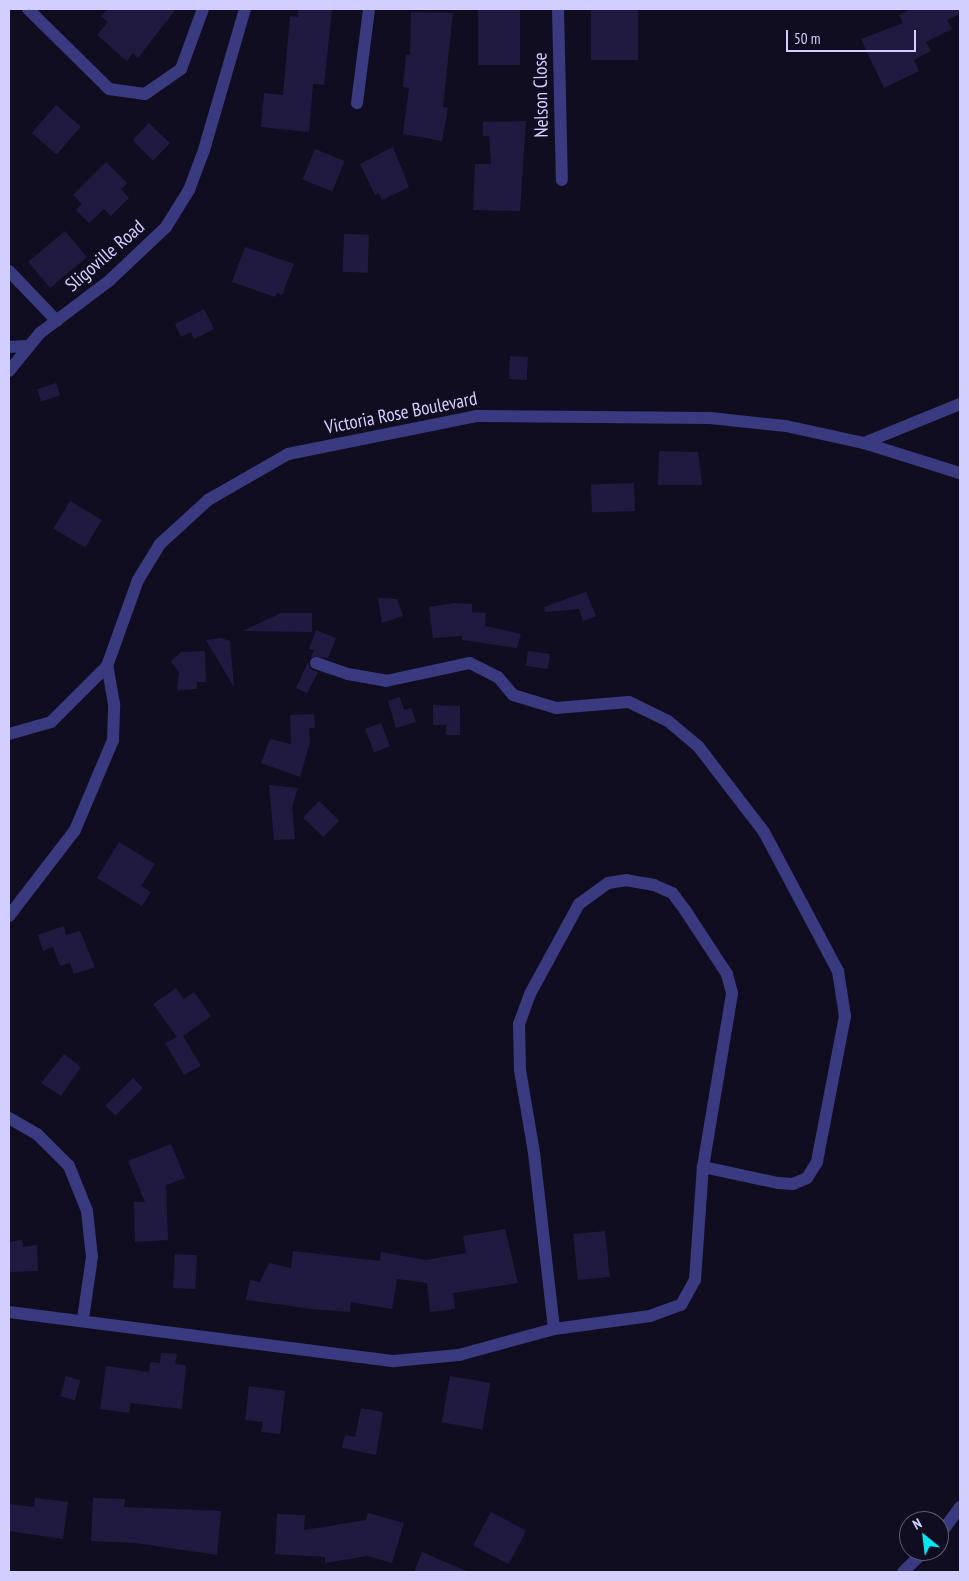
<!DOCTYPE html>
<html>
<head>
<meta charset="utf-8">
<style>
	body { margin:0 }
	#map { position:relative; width:969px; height:1581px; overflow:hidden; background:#100d21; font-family:"PT Sans Narrow",sans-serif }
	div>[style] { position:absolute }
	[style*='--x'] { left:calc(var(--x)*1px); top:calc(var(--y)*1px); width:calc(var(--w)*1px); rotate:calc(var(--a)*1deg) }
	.building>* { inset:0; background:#201a41; transform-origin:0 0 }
	.minor>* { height:12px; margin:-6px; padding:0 6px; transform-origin:6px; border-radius:6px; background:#393a7f }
	.tertiary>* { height:12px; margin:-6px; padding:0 6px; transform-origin:6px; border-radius:6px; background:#393a7f }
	span { translate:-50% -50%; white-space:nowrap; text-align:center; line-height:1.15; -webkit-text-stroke:5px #100d21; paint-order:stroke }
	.street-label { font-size:19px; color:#d2cefe }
	.frame { position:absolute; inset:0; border:10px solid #d2cefe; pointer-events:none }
	.north { position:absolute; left:899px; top:1511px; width:50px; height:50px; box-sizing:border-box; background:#100d21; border:1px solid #5e5a79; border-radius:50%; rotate:331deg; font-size:14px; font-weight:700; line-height:20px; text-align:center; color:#d2cefe }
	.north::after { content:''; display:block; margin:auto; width:18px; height:22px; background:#05e6f3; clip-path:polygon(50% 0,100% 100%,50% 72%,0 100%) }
	.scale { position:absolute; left:786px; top:30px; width:130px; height:22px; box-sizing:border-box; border:2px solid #d2cefe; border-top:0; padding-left:6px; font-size:15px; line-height:18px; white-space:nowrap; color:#d2cefe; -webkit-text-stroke:4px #100d21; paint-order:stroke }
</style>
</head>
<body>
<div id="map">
	<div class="building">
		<i style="clip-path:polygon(108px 9px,176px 9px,138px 58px,133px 53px,127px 61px,97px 35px,108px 22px,101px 16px)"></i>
		<i style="clip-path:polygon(298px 9px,332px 9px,324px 85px,313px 84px,309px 132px,261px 127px,264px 93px,283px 95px,290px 16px,298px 17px)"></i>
		<i style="left:478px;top:9px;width:42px;height:56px"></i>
		<i style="left:591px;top:9px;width:47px;height:51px"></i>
		<i style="clip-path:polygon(911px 9px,960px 9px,960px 14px,947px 20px,952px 29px,926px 42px,931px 51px,914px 60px,919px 71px,884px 88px,861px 39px,903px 23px,899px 15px)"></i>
		<i style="clip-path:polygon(411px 12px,453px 13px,443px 107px,448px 108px,442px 141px,403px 134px,409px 88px,403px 87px,406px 55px,410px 55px)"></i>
		<i style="left:56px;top:105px;width:33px;height:37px;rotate:41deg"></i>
		<i style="clip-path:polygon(526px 121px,520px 211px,473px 210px,475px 164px,491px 164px,489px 136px,483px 136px,483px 122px)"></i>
		<i style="left:149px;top:123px;width:29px;height:24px;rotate:44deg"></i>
		<i style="clip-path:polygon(393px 147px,409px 187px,382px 200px,379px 193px,375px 195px,360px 164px)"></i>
		<i style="left:315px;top:149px;width:32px;height:33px;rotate:22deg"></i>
		<i style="clip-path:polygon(106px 162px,127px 183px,121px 189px,129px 198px,111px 216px,104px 209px,89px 223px,76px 210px,82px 204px,73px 195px)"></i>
		<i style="left:65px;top:231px;width:34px;height:48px;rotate:50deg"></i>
		<i style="left:344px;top:234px;width:25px;height:38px;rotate:2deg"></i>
		<i style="clip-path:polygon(245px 247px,294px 264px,282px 295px,277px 293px,275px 297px,232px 282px)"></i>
		<i style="clip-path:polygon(204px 309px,214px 329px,194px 339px,191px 332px,181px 337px,175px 324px)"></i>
		<i style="left:510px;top:356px;width:18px;height:23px;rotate:3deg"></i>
		<i style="left:56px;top:383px;width:13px;height:20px;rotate:72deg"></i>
		<i style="clip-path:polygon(659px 451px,698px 452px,702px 485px,658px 485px)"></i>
		<i style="left:634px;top:483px;width:28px;height:43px;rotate:88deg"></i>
		<i style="left:70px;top:501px;width:37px;height:32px;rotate:31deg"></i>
		<i style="clip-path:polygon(586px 592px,596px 616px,583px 621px,579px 609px,545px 612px,544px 607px)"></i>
		<i style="clip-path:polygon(378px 598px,397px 599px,403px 616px,382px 623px)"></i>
		<i style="clip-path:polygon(455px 603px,472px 604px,472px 612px,486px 613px,485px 626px,521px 634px,517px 648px,462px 640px,462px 636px,433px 638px,429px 607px)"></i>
		<i style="clip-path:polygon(281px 613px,312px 613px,312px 632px,243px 631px)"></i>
		<i style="clip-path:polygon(316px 630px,336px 638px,328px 658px,311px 657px,314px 650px,309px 649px)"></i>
		<i style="clip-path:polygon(221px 638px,230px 641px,234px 687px,206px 640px)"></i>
		<i style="clip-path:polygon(205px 651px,206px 682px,197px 682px,197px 689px,177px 690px,179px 672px,171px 661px,181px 652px)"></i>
		<i style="left:528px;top:651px;width:22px;height:15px;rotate:8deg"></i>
		<i style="clip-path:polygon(308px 662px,310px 669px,318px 672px,307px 693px,296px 688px)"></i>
		<i style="clip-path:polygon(400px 697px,404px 710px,411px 708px,416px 722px,396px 728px,388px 701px)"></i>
		<i style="clip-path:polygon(433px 705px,460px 706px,460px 735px,446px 735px,446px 725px,433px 725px)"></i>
		<i style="clip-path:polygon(314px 714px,315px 728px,309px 728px,310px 743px,300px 777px,261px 763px,270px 739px,291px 744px,290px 715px)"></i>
		<i style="left:381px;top:723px;width:25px;height:17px;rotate:69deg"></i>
		<i style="clip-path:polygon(269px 785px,298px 788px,292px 807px,295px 839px,274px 840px)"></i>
		<i style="left:319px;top:801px;width:28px;height:23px;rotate:44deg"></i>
		<i style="clip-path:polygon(119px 842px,155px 864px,141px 886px,151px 892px,142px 906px,97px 878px)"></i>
		<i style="clip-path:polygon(64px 926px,66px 935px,80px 931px,95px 967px,74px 974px,70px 963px,60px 966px,53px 947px,43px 951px,38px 935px)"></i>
		<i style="clip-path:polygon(176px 988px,184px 999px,194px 992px,211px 1016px,183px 1036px,201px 1066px,184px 1075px,165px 1043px,177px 1037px,153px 1004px)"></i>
		<i style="clip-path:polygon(64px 1054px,81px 1067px,61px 1096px,41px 1083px)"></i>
		<i style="left:133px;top:1078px;width:14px;height:39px;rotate:45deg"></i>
		<i style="clip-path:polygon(171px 1144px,185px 1178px,166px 1185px,168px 1240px,135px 1242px,134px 1202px,145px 1202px,128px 1161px)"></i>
		<i style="clip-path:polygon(505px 1229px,518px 1283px,453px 1293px,455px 1309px,430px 1312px,427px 1283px,397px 1279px,392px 1309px,351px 1302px,350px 1312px,312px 1309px,246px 1300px,250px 1280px,260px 1282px,269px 1263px,291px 1268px,293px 1251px,380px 1261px,381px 1252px,426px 1260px,466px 1253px,463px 1236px)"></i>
		<i style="left:605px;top:1231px;width:46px;height:32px;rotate:84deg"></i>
		<i style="clip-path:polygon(22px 1240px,23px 1247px,37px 1245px,38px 1271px,9px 1272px,9px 1242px)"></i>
		<i style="left:175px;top:1254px;width:22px;height:34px;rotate:3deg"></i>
		<i style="clip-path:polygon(161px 1353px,177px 1354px,175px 1364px,186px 1365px,182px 1409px,131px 1403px,129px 1413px,100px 1409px,106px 1366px,149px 1372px,150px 1362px,160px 1363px)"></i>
		<i style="left:66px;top:1376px;width:15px;height:21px;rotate:16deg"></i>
		<i style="left:450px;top:1376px;width:41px;height:47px;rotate:10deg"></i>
		<i style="clip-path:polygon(249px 1386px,285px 1391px,280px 1434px,261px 1432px,263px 1422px,245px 1420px)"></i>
		<i style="clip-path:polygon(361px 1408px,383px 1412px,376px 1455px,342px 1448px,345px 1435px,355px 1437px)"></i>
		<i style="clip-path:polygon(35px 1498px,68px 1502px,63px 1539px,9px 1531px,9px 1504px,34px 1507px)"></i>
		<i style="clip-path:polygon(93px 1498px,125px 1499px,124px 1507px,221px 1511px,217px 1555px,135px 1543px,91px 1541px)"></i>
		<i style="left:491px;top:1512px;width:40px;height:38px;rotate:28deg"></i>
		<i style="clip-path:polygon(368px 1513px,404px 1523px,392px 1563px,367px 1556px,325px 1563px,325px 1557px,275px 1554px,277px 1514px,305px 1515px,304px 1530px,366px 1520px)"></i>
		<i style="clip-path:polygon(422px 1552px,469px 1572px,414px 1572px)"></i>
	</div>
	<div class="minor">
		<i style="--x:28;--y:9;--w:114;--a:44.6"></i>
		<i style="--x:109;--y:89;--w:36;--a:8"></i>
		<i style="--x:145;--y:94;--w:44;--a:-34.8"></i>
		<i style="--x:181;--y:69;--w:64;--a:-69.9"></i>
		<i style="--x:558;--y:9;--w:171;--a:88.7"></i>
		<i style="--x:357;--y:103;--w:95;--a:-82.7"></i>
		<i style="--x:9;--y:271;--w:69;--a:46.2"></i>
		<i style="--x:9;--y:347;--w:18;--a:-3"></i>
		<i style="--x:864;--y:443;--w:104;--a:-22.1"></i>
		<i style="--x:316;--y:663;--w:34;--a:19"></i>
		<i style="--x:348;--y:674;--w:39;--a:10"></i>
		<i style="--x:386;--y:681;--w:86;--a:-12.1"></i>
		<i style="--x:470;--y:663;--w:31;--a:27"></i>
		<i style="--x:498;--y:677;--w:23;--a:50"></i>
		<i style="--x:513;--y:695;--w:45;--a:16.8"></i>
		<i style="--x:556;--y:708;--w:73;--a:-4.7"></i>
		<i style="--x:629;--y:702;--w:43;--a:26"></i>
		<i style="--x:668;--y:721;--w:39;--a:40"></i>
		<i style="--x:698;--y:746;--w:108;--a:52.5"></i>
		<i style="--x:764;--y:832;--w:157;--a:62"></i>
		<i style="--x:838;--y:971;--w:46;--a:81.2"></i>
		<i style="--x:845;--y:1016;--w:149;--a:100.9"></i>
		<i style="--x:817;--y:1162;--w:19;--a:122"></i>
		<i style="--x:807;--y:1178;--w:15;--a:157"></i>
		<i style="--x:793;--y:1184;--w:15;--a:-176"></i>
		<i style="--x:778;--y:1183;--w:77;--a:-168"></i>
		<i style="--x:9;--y:734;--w:44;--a:-15.9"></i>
		<i style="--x:51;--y:722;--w:79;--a:-45"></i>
		<i style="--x:107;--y:666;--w:91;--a:-70.2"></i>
		<i style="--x:138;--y:580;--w:42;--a:-58.6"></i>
		<i style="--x:160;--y:544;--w:65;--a:-42.5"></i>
		<i style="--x:208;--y:500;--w:92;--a:-29.9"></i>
		<i style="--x:288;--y:454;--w:192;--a:-11.4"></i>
		<i style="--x:476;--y:416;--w:234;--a:0.5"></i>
		<i style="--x:710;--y:418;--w:76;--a:6"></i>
		<i style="--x:786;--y:426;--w:80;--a:12.3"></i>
		<i style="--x:864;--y:443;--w:101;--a:17.4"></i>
		<i style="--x:9;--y:916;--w:108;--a:-52.5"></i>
		<i style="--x:75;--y:830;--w:98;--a:-67.1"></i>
		<i style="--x:113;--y:740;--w:36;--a:-88"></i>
		<i style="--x:114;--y:704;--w:39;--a:-100"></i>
		<i style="--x:9;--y:1118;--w:32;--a:30"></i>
		<i style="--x:37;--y:1134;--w:45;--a:45"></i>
		<i style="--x:69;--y:1166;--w:48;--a:68.2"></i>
		<i style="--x:87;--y:1211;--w:46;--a:83.8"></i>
		<i style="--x:92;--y:1257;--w:63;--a:98.3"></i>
		<i style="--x:9;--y:1312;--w:388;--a:7.3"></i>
		<i style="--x:394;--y:1361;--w:65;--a:-5.3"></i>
		<i style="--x:459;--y:1355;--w:98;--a:-15.3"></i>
		<i style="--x:554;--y:1329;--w:97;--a:-7.7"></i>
		<i style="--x:650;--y:1316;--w:33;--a:-20"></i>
		<i style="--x:681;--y:1305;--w:29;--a:-61"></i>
		<i style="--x:695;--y:1280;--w:113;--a:-86"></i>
		<i style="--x:703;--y:1167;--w:176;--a:-80.5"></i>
		<i style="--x:732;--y:993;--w:20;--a:-105"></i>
		<i style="--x:727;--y:974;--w:77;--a:-123.3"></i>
		<i style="--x:685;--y:910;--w:21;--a:-127"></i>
		<i style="--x:672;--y:893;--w:20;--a:-156"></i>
		<i style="--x:654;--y:885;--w:27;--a:-170"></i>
		<i style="--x:627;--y:880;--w:19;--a:171"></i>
		<i style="--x:608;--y:883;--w:36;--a:144"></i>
		<i style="--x:579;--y:904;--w:102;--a:118.6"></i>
		<i style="--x:530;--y:994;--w:32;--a:110"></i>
		<i style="--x:519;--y:1024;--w:46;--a:88.8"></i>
		<i style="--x:520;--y:1070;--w:84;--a:80.4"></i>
		<i style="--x:534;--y:1153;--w:177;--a:83.5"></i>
		<i style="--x:939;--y:1536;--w:36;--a:-54"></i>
		<i style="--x:903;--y:1572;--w:30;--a:-44"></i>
	</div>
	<div class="tertiary">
		<i style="--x:9;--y:371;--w:49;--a:-50.8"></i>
		<i style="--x:40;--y:333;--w:88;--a:-37.1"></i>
		<i style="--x:110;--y:280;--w:77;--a:-43.4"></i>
		<i style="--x:166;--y:227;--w:44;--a:-58.1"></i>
		<i style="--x:189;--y:190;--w:43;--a:-69.4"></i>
		<i style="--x:204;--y:150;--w:147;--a:-73.8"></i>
	</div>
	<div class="street-label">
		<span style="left:541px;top:95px;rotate:-91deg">Nelson Close</span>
		<span style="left:105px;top:256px;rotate:-41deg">Sligoville Road</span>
		<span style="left:401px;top:413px;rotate:-11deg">Victoria Rose Boulevard</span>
	</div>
	<div class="frame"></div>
	<div class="north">N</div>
	<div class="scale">50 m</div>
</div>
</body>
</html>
